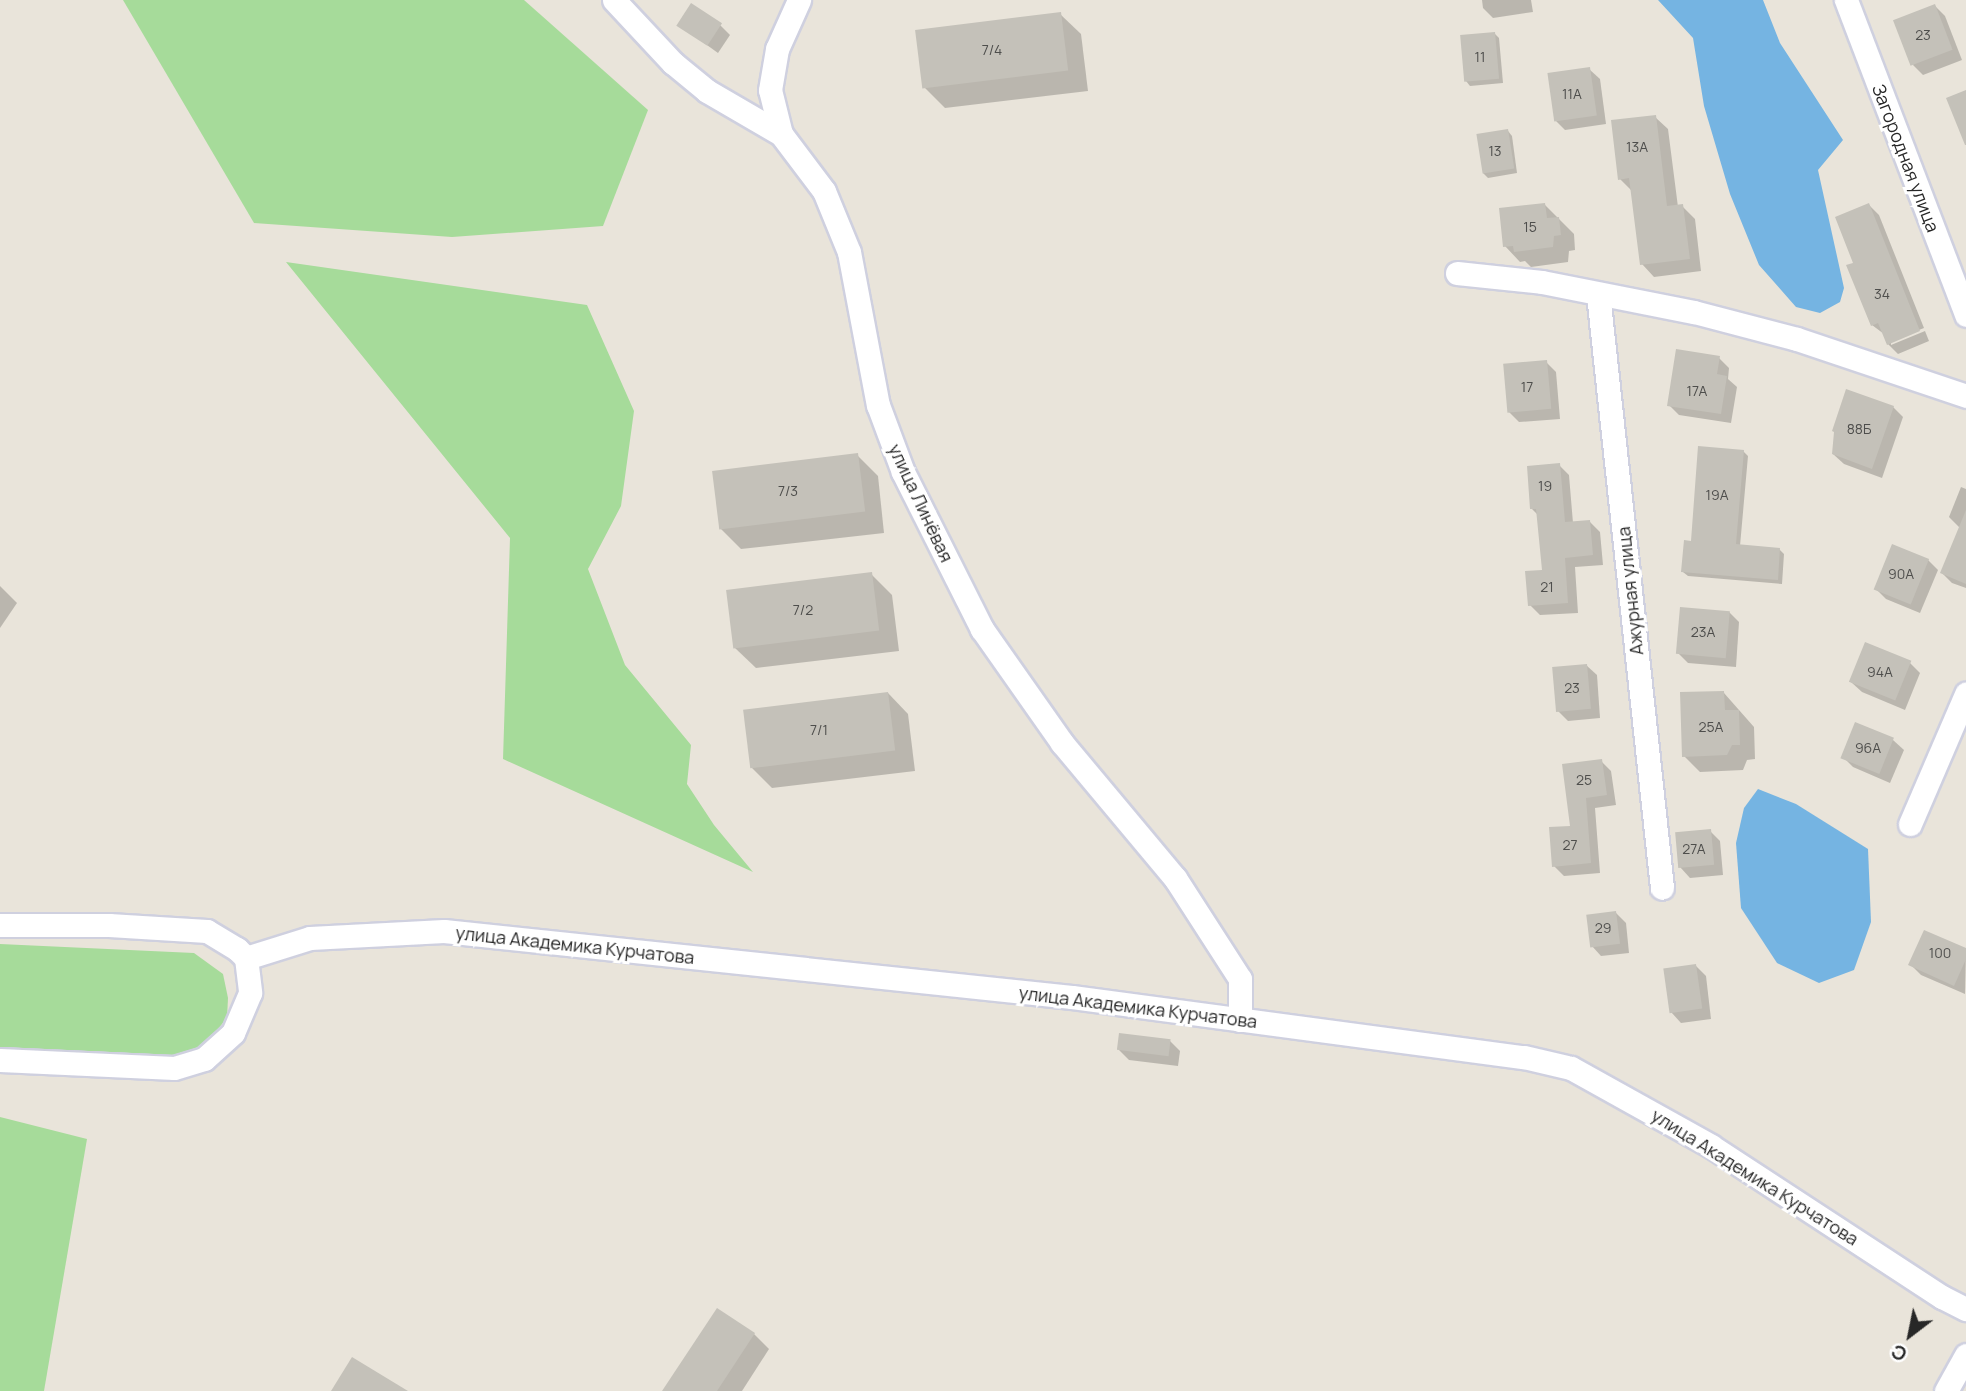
<!DOCTYPE html>
<html>
<head>
<meta charset="utf-8">
<style>
	body { margin:0 }
	#map { position:relative; width:1966px; height:1391px; overflow:hidden; background:#e9e4da; font-family:Manrope,sans-serif }
	div>[style] { position:absolute }
	[style*='--x'] { left:calc(var(--x)*1px); top:calc(var(--y)*1px); width:calc(var(--w)*1px); rotate:calc(var(--a)*1deg) }
	.green>* { inset:0; background:#a6db9a }
	.water>* { inset:0; background:#75b4e2 }
	.shadow>* { inset:0; background:#0003 }
	.building>* { inset:0; background:#c4c1b9; transform-origin:0 0 }
	.roads { filter:drop-shadow(2px 0 #cfd0df) drop-shadow(-2px 0 #cfd0df) drop-shadow(0 2px #cfd0df) drop-shadow(0 -2px #cfd0df) }
	.minor>* { height:23px; margin:-11.5px; padding:0 11.5px; transform-origin:11.5px; border-radius:11.5px; background:#fff }
	span { translate:-50% -50%; white-space:nowrap; text-align:center; line-height:1.15; -webkit-text-stroke:6px #fff; paint-order:stroke }
	.number-label { font-size:14px; color:#4e4e4c }
	.number-label span { -webkit-text-stroke-width:0 }
	.street-label { font-size:18px; color:#272727 }
	.north { position:absolute; left:1875px; top:1300px; width:70px; height:70px; -webkit-text-stroke:5px #fff; paint-order:stroke; rotate:212deg; font-size:19px; font-weight:700; line-height:28px; text-align:center; color:#272727 }
	.north::after { content:''; display:block; margin:auto; width:24px; height:32px; background:#272727; clip-path:polygon(50% 0,100% 100%,50% 72%,0 100%) }
</style>
</head>
<body>
<div id="map">
	<div class="green">
		<i style="clip-path:polygon(123px 0,524px 0,648px 110px,603px 226px,452px 237px,254px 223px)"></i>
		<i style="clip-path:polygon(286px 262px,587px 305px,634px 411px,621px 506px,588px 569px,625px 665px,691px 745px,687px 784px,714px 825px,753px 872px,503px 759px,510px 538px)"></i>
		<i style="clip-path:polygon(0 944px,194px 953px,223px 974px,228px 998px,227px 1018px,203px 1047px,178px 1057px,0 1047px)"></i>
		<i style="clip-path:polygon(0 1117px,87px 1139px,44px 1391px,0 1391px)"></i>
	</div>
	<div class="water">
		<i style="clip-path:polygon(1658px 0,1763px 0,1780px 43px,1843px 140px,1818px 170px,1844px 288px,1840px 302px,1820px 313px,1796px 307px,1759px 265px,1730px 194px,1704px 106px,1693px 38px)"></i>
		<i style="clip-path:polygon(1758px 789px,1796px 804px,1868px 849px,1871px 922px,1854px 970px,1819px 983px,1777px 963px,1741px 908px,1736px 843px,1744px 808px)"></i>
	</div>
	<div class="shadow">
		<i style="clip-path:polygon(1482px 0,1531px 0,1533px 12px,1493px 18px,1483px 8px)"></i>
		<i style="clip-path:polygon(1935px 6px,1945px 16px,1962px 60px,1923px 75px,1913px 65px)"></i>
		<i style="clip-path:polygon(1060px 14px,1081px 34px,1088px 91px,945px 108px,924px 87px)"></i>
		<i style="clip-path:polygon(679px 25px,720px 25px,730px 35px,718px 53px)"></i>
		<i style="clip-path:polygon(1495px 34px,1499px 38px,1503px 83px,1470px 86px,1466px 81px)"></i>
		<i style="clip-path:polygon(1589px 69px,1600px 79px,1606px 124px,1565px 130px,1555px 120px)"></i>
		<i style="clip-path:polygon(1655px 117px,1668px 129px,1678px 207px,1682px 206px,1695px 219px,1701px 271px,1654px 277px,1642px 264px,1633px 192px,1620px 179px)"></i>
		<i style="clip-path:polygon(1508px 131px,1512px 136px,1517px 173px,1488px 178px,1483px 173px)"></i>
		<i style="clip-path:polygon(1545px 205px,1574px 234px,1575px 250px,1569px 251px,1568px 262px,1531px 267px,1525px 261px,1520px 262px,1505px 246px)"></i>
		<i style="clip-path:polygon(1869px 205px,1879px 215px,1924px 328px,1891px 341px,1891px 345px,1925px 331px,1929px 341px,1898px 354px,1888px 344px,1884px 334px,1872px 325px)"></i>
		<i style="clip-path:polygon(1719px 358px,1729px 368px,1728px 379px,1737px 387px,1731px 423px,1679px 415px,1669px 405px)"></i>
		<i style="clip-path:polygon(1546px 362px,1556px 372px,1560px 419px,1519px 422px,1509px 412px)"></i>
		<i style="clip-path:polygon(1893px 407px,1903px 417px,1882px 478px,1844px 464px,1833px 454px,1836px 433px)"></i>
		<i style="clip-path:polygon(1743px 451px,1748px 456px,1740px 546px,1779px 549px,1784px 554px,1782px 584px,1688px 576px,1683px 572px,1692px 543px)"></i>
		<i style="clip-path:polygon(857px 455px,878px 476px,884px 533px,741px 549px,721px 529px)"></i>
		<i style="clip-path:polygon(1559px 465px,1569px 475px,1573px 523px,1590px 522px,1600px 532px,1603px 565px,1575px 567px,1578px 613px,1540px 615px,1530px 605px,1543px 572px,1538px 515px,1532px 509px)"></i>
		<i style="clip-path:polygon(1961px 487px,1966px 489px,1966px 588px,1952px 583px,1942px 573px,1960px 528px,1949px 517px)"></i>
		<i style="clip-path:polygon(1928px 560px,1938px 570px,1920px 613px,1886px 599px,1876px 589px)"></i>
		<i style="clip-path:polygon(871px 574px,892px 595px,899px 651px,756px 668px,735px 648px)"></i>
		<i style="clip-path:polygon(0 586px,17px 603px,0 628px)"></i>
		<i style="clip-path:polygon(1729px 612px,1739px 622px,1736px 667px,1688px 663px,1678px 653px)"></i>
		<i style="clip-path:polygon(1866px 645px,1910px 663px,1920px 673px,1905px 710px,1862px 692px,1851px 682px)"></i>
		<i style="clip-path:polygon(1586px 665px,1597px 675px,1600px 718px,1568px 721px,1558px 711px)"></i>
		<i style="clip-path:polygon(888px 693px,908px 714px,915px 771px,772px 788px,751px 767px)"></i>
		<i style="clip-path:polygon(1724px 693px,1754px 727px,1755px 759px,1747px 760px,1743px 770px,1700px 772px,1684px 756px)"></i>
		<i style="clip-path:polygon(1856px 724px,1893px 740px,1904px 750px,1890px 783px,1853px 767px,1843px 757px)"></i>
		<i style="clip-path:polygon(1601px 761px,1611px 771px,1616px 805px,1595px 808px,1600px 873px,1564px 876px,1554px 866px)"></i>
		<i style="clip-path:polygon(1710px 831px,1720px 841px,1723px 875px,1690px 878px,1680px 867px)"></i>
		<i style="clip-path:polygon(1616px 913px,1626px 923px,1629px 953px,1601px 956px,1591px 945px)"></i>
		<i style="clip-path:polygon(1966px 950px,1965px 994px,1921px 975px,1911px 965px)"></i>
		<i style="clip-path:polygon(1696px 966px,1706px 976px,1711px 1019px,1681px 1023px,1671px 1012px)"></i>
		<i style="clip-path:polygon(1170px 1041px,1180px 1051px,1178px 1066px,1129px 1060px,1119px 1050px)"></i>
		<i style="clip-path:polygon(754px 1334px,769px 1349px,742px 1391px,664px 1391px)"></i>
	</div>
	<div class="building">
		<i style="left:691px;top:3px;width:37px;height:27px;rotate:33deg"></i>
		<i style="left:1935px;top:4px;width:49px;height:45px;rotate:69deg"></i>
		<i style="left:1061px;top:12px;width:59px;height:147px;rotate:83deg"></i>
		<i style="left:1495px;top:32px;width:47px;height:35px;rotate:85deg"></i>
		<i style="left:1590px;top:67px;width:49px;height:43px;rotate:82deg"></i>
		<i style="clip-path:polygon(1966px 90px,1966px 145px,1965px 145px,1946px 98px)"></i>
		<i style="clip-path:polygon(1656px 115px,1667px 206px,1683px 204px,1690px 259px,1640px 265px,1629px 178px,1618px 180px,1611px 120px)"></i>
		<i style="left:1508px;top:129px;width:40px;height:32px;rotate:81deg"></i>
		<i style="clip-path:polygon(1545px 203px,1547px 218px,1559px 217px,1561px 235px,1554px 236px,1553px 247px,1514px 252px,1513px 246px,1503px 247px,1499px 208px)"></i>
		<i style="clip-path:polygon(1869px 203px,1920px 331px,1887px 345px,1878px 323px,1871px 326px,1846px 265px,1853px 263px,1835px 217px)"></i>
		<i style="clip-path:polygon(1676px 349px,1720px 356px,1717px 374px,1727px 376px,1721px 414px,1667px 406px)"></i>
		<i style="left:1547px;top:360px;width:49px;height:44px;rotate:85deg"></i>
		<i style="clip-path:polygon(1846px 389px,1894px 406px,1872px 469px,1832px 454px,1834px 432px,1832px 431px)"></i>
		<i style="clip-path:polygon(1698px 446px,1744px 450px,1736px 544px,1780px 548px,1778px 580px,1681px 572px,1684px 540px,1691px 541px)"></i>
		<i style="left:858px;top:453px;width:59px;height:147px;rotate:83deg"></i>
		<i style="clip-path:polygon(1560px 463px,1565px 522px,1590px 520px,1593px 555px,1565px 558px,1568px 603px,1528px 606px,1525px 571px,1542px 570px,1536px 509px,1530px 509px,1527px 466px)"></i>
		<i style="clip-path:polygon(1966px 510px,1966px 584px,1940px 573px)"></i>
		<i style="left:1892px;top:544px;width:40px;height:49px;rotate:22deg"></i>
		<i style="left:872px;top:572px;width:59px;height:147px;rotate:83deg"></i>
		<i style="left:1680px;top:607px;width:50px;height:47px;rotate:5deg"></i>
		<i style="left:1865px;top:642px;width:50px;height:43px;rotate:22deg"></i>
		<i style="left:1587px;top:664px;width:45px;height:35px;rotate:85deg"></i>
		<i style="clip-path:polygon(1724px 691px,1725px 710px,1739px 710px,1740px 745px,1732px 745px,1727px 755px,1682px 757px,1680px 692px)"></i>
		<i style="left:888px;top:692px;width:59px;height:146px;rotate:83deg"></i>
		<i style="left:1855px;top:722px;width:42px;height:39px;rotate:22deg"></i>
		<i style="clip-path:polygon(1602px 759px,1607px 795px,1586px 798px,1591px 863px,1552px 867px,1549px 827px,1570px 826px,1562px 764px)"></i>
		<i style="left:1711px;top:829px;width:36px;height:36px;rotate:85deg"></i>
		<i style="left:1616px;top:911px;width:33px;height:30px;rotate:83deg"></i>
		<i style="clip-path:polygon(1924px 930px,1966px 948px,1966px 959px,1954px 986px,1908px 965px)"></i>
		<i style="left:1696px;top:964px;width:45px;height:33px;rotate:82deg"></i>
		<i style="left:1119px;top:1033px;width:52px;height:17px;rotate:7deg"></i>
		<i style="clip-path:polygon(717px 1308px,755px 1333px,717px 1391px,662px 1391px)"></i>
		<i style="clip-path:polygon(352px 1357px,408px 1391px,331px 1391px)"></i>
	</div>
	<div class="roads">
		<div class="minor">
			<i style="--x:614;--y:0;--w:86;--a:46.9"></i>
			<i style="--x:673;--y:63;--w:44;--a:39.5"></i>
			<i style="--x:707;--y:91;--w:86;--a:30.2"></i>
			<i style="--x:781;--y:134;--w:71;--a:53"></i>
			<i style="--x:824;--y:191;--w:66;--a:67.7"></i>
			<i style="--x:849;--y:252;--w:156;--a:79.3"></i>
			<i style="--x:878;--y:405;--w:72;--a:69.5"></i>
			<i style="--x:903;--y:472;--w:176;--a:63.3"></i>
			<i style="--x:982;--y:629;--w:139;--a:54.9"></i>
			<i style="--x:1062;--y:743;--w:176;--a:50.1"></i>
			<i style="--x:1175;--y:878;--w:120;--a:57.2"></i>
			<i style="--x:1240;--y:979;--w:41;--a:90"></i>
			<i style="--x:1846;--y:0;--w:337;--a:69.1"></i>
			<i style="--x:781;--y:134;--w:45;--a:-104"></i>
			<i style="--x:770;--y:90;--w:42;--a:-80.3"></i>
			<i style="--x:777;--y:49;--w:54;--a:-65.8"></i>
			<i style="--x:1457;--y:273;--w:85;--a:6"></i>
			<i style="--x:1542;--y:282;--w:155;--a:11.2"></i>
			<i style="--x:1694;--y:312;--w:106;--a:14.7"></i>
			<i style="--x:1797;--y:339;--w:178;--a:18.6"></i>
			<i style="--x:1598;--y:294;--w:597;--a:83.85"></i>
			<i style="--x:1910;--y:824;--w:142;--a:-66.7"></i>
			<i style="--x:0;--y:925;--w:109;--a:0"></i>
			<i style="--x:109;--y:925;--w:98;--a:3.5"></i>
			<i style="--x:207;--y:931;--w:35;--a:31"></i>
			<i style="--x:237;--y:949;--w:13;--a:45"></i>
			<i style="--x:246;--y:958;--w:35;--a:83"></i>
			<i style="--x:250;--y:993;--w:43;--a:113"></i>
			<i style="--x:233;--y:1033;--w:39;--a:138"></i>
			<i style="--x:204;--y:1059;--w:31;--a:163"></i>
			<i style="--x:174;--y:1068;--w:174;--a:-177.4"></i>
			<i style="--x:246;--y:958;--w:67;--a:-17.4"></i>
			<i style="--x:310;--y:938;--w:134;--a:-3"></i>
			<i style="--x:444;--y:931;--w:631;--a:6"></i>
			<i style="--x:1072;--y:997;--w:456;--a:7.6"></i>
			<i style="--x:1524;--y:1057;--w:48;--a:13.2"></i>
			<i style="--x:1571;--y:1068;--w:160;--a:29.1"></i>
			<i style="--x:1711;--y:1146;--w:276;--a:33.2"></i>
			<i style="--x:1942;--y:1297;--w:27;--a:27"></i>
			<i style="--x:1946;--y:1391;--w:41;--a:-60.9"></i>
		</div>
	</div>
	<div class="number-label">
		<span style="left:1923px;top:35px">23</span>
		<span style="left:992px;top:50px">7/4</span>
		<span style="left:1480px;top:57px">11</span>
		<span style="left:1572px;top:94px">11А</span>
		<span style="left:1637px;top:147px">13А</span>
		<span style="left:1495px;top:151px">13</span>
		<span style="left:1530px;top:227px">15</span>
		<span style="left:1882px;top:294px">34</span>
		<span style="left:1527px;top:387px">17</span>
		<span style="left:1697px;top:391px">17А</span>
		<span style="left:1859px;top:429px">88Б</span>
		<span style="left:1545px;top:486px">19</span>
		<span style="left:788px;top:491px">7/3</span>
		<span style="left:1717px;top:495px">19А</span>
		<span style="left:1901px;top:574px">90А</span>
		<span style="left:1547px;top:587px">21</span>
		<span style="left:803px;top:610px">7/2</span>
		<span style="left:1703px;top:632px">23А</span>
		<span style="left:1880px;top:672px">94А</span>
		<span style="left:1572px;top:688px">23</span>
		<span style="left:1711px;top:727px">25А</span>
		<span style="left:819px;top:730px">7/1</span>
		<span style="left:1868px;top:748px">96А</span>
		<span style="left:1584px;top:780px">25</span>
		<span style="left:1570px;top:845px">27</span>
		<span style="left:1694px;top:849px">27А</span>
		<span style="left:1603px;top:928px">29</span>
		<span style="left:1940px;top:953px">100</span>
	</div>
	<div class="street-label">
		<span style="left:1906px;top:158px;rotate:69deg">Загородная улица</span>
		<span style="left:921px;top:503px;rotate:65deg">улица Линёвая</span>
		<span style="left:1630px;top:591px;rotate:-96deg">Ажурная улица</span>
		<span style="left:575px;top:945px;rotate:6deg">улица Академика Курчатова</span>
		<span style="left:1138px;top:1007px;rotate:7deg">улица Академика Курчатова</span>
		<span style="left:1755px;top:1177px;rotate:32deg">улица Академика Курчатова</span>
	</div>
	<div class="north">С</div>
</div>
</body>
</html>
